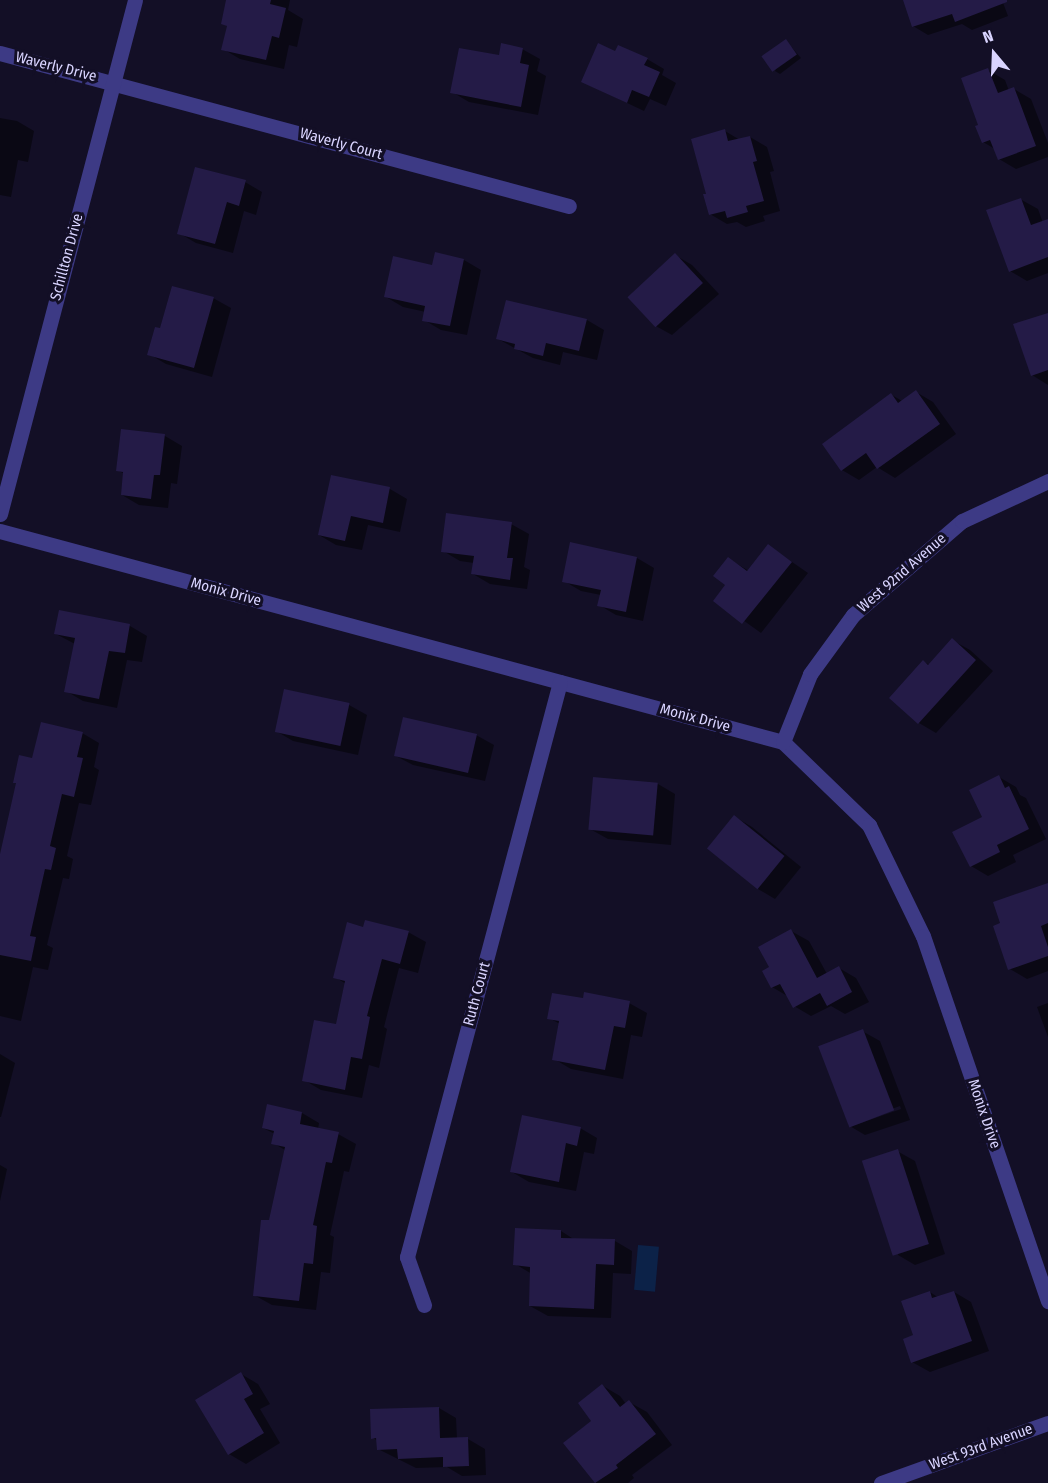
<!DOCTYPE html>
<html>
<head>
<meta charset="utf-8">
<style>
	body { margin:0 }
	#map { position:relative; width:1048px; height:1483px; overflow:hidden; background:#130f26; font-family:"Fira Sans Condensed",sans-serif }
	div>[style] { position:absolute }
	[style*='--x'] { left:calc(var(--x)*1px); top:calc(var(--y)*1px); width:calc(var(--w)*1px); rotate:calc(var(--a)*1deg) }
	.water>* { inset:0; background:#0c2248; transform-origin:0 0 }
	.shadow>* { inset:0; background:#0007 }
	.building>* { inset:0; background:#241b47; transform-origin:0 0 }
	.minor>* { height:15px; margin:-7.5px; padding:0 7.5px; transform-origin:7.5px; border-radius:7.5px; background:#3d3a85 }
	span { translate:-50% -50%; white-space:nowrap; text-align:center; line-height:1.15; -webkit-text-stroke:6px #130f26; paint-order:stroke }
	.street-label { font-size:15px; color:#d9d4ff }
	.north { position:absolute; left:964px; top:24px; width:60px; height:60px; -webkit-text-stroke:4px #130f26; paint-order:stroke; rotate:341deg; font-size:16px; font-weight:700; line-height:24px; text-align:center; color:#d9d4ff }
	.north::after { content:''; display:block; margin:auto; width:21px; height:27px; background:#d9d4ff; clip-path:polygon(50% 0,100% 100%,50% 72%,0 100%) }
</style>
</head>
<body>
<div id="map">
	<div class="water">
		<i style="left:638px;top:1245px;width:21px;height:45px;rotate:5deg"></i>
	</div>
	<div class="shadow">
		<i style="clip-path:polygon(228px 0,290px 0,288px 10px,303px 19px,297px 47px,289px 45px,284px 69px,240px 59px,223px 49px,228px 27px,223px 23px)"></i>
		<i style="clip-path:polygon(905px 0,1002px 0,1008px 16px,972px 30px,962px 24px,928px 35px,913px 26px)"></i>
		<i style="clip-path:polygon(786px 41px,801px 58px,780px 74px,775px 71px)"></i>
		<i style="clip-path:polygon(522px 49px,540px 59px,537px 71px,546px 76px,538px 115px,469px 102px,452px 92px,500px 57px)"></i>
		<i style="clip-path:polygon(616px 53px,647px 59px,664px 69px,662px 75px,676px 83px,666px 106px,650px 99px,644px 111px,583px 82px)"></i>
		<i style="clip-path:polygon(988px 70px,1005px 80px,1009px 91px,1014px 89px,1031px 99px,1048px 143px,1048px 157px,1016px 169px,999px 159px,995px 149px,983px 142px)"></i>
		<i style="clip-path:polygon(0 118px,17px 121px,34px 131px,28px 162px,18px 160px,11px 197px,0 195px)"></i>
		<i style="clip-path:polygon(725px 131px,740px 140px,750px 137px,767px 147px,774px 171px,770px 172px,780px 211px,763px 216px,765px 221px,746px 227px,737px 222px,727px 224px,710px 214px,708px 195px)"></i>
		<i style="clip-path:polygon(245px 182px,262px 192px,256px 215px,244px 211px,233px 253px,196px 243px,179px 233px)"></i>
		<i style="clip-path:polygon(1020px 199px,1038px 209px,1043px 223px,1048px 221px,1048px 273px,1027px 281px,1010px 271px)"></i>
		<i style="clip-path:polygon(436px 254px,464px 260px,481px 270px,467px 335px,441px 330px,424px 320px,426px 312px,403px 307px,386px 297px,434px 267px)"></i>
		<i style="clip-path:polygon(675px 255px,692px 265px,719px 294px,672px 335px,654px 325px)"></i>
		<i style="clip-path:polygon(213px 298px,231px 308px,212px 377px,166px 364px,149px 354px,161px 330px)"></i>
		<i style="clip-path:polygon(507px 302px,587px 320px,604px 330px,597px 360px,563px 352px,560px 365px,533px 358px,498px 339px)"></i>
		<i style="clip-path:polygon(1048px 316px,1048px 385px,1032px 375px)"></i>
		<i style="clip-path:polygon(916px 392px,933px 402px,956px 434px,895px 478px,877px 467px,859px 480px,842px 470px,892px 395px,902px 401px)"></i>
		<i style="clip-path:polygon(122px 431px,165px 436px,182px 446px,177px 484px,171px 483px,168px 508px,139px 505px,122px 495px,125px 474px,117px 470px)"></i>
		<i style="clip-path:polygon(332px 477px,390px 489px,407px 499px,400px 532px,368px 525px,362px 550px,336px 545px,319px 535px)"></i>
		<i style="clip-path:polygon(511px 524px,529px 534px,524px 567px,530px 570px,527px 589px,490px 584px,473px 574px,474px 563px,460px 561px,443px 551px)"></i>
		<i style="clip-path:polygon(769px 546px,808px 573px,761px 633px,715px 600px,727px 585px,729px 559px,749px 571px)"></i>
		<i style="clip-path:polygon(637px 558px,654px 568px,643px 621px,616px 615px,599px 605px,601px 595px,581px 591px,564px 581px)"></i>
		<i style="clip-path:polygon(60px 611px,130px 626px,147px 636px,142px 662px,127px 660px,117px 708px,83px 701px,66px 691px,75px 644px,56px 634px)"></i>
		<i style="clip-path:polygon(952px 640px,970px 650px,993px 671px,936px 733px,919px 723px,924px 662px,930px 665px)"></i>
		<i style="clip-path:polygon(349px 705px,367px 715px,358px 755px,293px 741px,276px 731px)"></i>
		<i style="clip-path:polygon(82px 733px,99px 743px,94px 767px,99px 770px,91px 805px,79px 803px,67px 856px,73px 859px,69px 879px,63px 878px,47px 945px,53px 948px,48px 970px,33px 967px,21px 1021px,0 1016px,0 861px,33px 760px)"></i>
		<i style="clip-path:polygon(476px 735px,494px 745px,485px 781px,413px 765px,396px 756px)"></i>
		<i style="clip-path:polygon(999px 777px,1016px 787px,1020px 795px,1026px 798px,1046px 839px,1013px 855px,1016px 862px,988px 876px,971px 866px)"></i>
		<i style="clip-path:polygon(658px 784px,675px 794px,671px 845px,608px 839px,590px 829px)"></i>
		<i style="clip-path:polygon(735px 817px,752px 827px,801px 867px,775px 899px,758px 889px)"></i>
		<i style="clip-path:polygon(1048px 884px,1048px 971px,1027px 979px,1010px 969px,1002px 924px)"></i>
		<i style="clip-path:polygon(364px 929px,408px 932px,426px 942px,418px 973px,399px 968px,384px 1027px,387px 1029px,379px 1068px,369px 1065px,362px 1098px,321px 1090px,304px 1080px,337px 1026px,346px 984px,335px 977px)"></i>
		<i style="clip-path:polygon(791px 931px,809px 941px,827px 974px,839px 968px,856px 978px,869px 1002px,845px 1014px,831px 1006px,811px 1016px,794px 1006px,789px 997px,772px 987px)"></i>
		<i style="clip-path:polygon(584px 1000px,629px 1003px,647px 1013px,642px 1037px,631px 1035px,623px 1079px,571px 1069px,554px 1059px,560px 1024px,549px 1018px)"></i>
		<i style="clip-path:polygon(1048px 1003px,1048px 1037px,1037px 1007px)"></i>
		<i style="clip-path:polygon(evenodd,862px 1031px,880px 1041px,910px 1120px,865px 1135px,848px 1125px,862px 1031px,900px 1106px,901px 1109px,858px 1124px,858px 1121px,900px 1106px)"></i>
		<i style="clip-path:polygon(0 1054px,15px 1063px,1px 1117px,0 1117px)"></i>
		<i style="clip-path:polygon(302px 1113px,319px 1123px,318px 1129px,338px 1134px,356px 1144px,349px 1172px,344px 1171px,330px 1235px,334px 1237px,330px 1273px,321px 1272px,316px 1310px,272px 1305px,254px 1295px,285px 1150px,273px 1143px,275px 1134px,263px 1128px)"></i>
		<i style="clip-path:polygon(580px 1128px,597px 1138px,594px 1154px,584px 1152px,576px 1191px,529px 1182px,512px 1172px)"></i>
		<i style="clip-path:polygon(897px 1151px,915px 1161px,945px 1254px,915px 1265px,898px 1255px)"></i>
		<i style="clip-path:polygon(0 1165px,7px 1169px,0 1201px)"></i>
		<i style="clip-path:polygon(561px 1231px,575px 1240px,615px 1241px,632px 1251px,631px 1274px,613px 1273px,611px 1318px,548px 1316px,530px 1306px,532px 1274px,515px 1264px)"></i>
		<i style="clip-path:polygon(930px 1292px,939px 1298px,954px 1292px,971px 1302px,989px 1351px,930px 1372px,912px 1362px,915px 1336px)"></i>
		<i style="clip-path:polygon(241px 1374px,258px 1384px,270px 1404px,260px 1409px,280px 1443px,246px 1464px,229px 1454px)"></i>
		<i style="clip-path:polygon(603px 1386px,620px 1396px,626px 1404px,629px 1402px,647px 1412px,672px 1445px,632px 1475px,634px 1478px,628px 1483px,596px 1483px,565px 1443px,593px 1421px)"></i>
		<i style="clip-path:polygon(439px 1408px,456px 1418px,457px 1439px,468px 1439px,485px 1449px,486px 1475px,462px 1476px,447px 1467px,416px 1468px,378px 1449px,378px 1441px,373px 1438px)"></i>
	</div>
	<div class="building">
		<i style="clip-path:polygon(226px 0,271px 0,270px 4px,286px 8px,279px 38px,272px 36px,266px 60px,221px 50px,227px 26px,221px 24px)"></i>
		<i style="clip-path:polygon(903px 0,1007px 0,1007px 2px,955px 22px,952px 14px,912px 27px)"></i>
		<i style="left:786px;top:39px;width:19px;height:30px;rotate:55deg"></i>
		<i style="clip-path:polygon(501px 43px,523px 48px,520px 63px,529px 65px,521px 107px,450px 93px,459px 48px,499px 55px)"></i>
		<i style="clip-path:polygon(598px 43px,615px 51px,618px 45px,648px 58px,644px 65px,660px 72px,649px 97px,632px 90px,627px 103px,581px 82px)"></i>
		<i style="clip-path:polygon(988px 68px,998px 93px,1014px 87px,1036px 146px,998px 160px,990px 140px,982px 143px,975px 126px,978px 125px,961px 78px)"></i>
		<i style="clip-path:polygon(725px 129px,728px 141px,750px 136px,757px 161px,753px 162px,764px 201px,746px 206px,748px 212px,727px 218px,725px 211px,709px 215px,703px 194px,706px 194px,691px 139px)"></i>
		<i style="clip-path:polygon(195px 167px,246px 180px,239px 206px,227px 202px,215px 244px,177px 234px)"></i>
		<i style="clip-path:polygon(1021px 198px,1031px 225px,1048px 219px,1048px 257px,1009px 272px,986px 210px)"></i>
		<i style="clip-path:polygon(435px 252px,464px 259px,450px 326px,422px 321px,425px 306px,384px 297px,393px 256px,432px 265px)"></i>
		<i style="left:675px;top:253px;width:41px;height:65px;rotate:47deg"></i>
		<i style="clip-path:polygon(172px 286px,214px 297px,194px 368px,147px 355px,155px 327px,160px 328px)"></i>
		<i style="clip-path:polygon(506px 300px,587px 319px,579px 351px,546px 343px,543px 356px,514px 349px,515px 344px,496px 339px)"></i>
		<i style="clip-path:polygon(1048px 313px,1048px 370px,1031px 376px,1013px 324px)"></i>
		<i style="clip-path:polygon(916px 390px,940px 424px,877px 469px,866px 453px,841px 471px,822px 444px,891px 393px,898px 403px)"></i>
		<i style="clip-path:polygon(121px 429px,165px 434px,160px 475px,154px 475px,151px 499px,121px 495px,123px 472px,116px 471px)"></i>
		<i style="clip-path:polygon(331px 475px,390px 487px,383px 523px,351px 516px,345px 541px,318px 535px)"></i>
		<i style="clip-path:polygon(446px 513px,512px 522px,507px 558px,513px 558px,510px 580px,471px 574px,474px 556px,441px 552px)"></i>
		<i style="clip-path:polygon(570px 542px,637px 557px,626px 612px,597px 606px,601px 590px,562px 582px)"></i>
		<i style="clip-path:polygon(768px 544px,792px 562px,742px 624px,713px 601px,725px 585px,713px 576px,728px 557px,747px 571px)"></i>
		<i style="clip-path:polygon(59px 610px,130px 624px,125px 653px,109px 651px,99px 699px,64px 692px,75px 638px,54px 634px)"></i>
		<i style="clip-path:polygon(952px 638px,976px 660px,918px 724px,889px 698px,923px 660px,928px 665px)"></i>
		<i style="left:284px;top:689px;width:67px;height:44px;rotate:12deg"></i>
		<i style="left:403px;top:717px;width:76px;height:40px;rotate:13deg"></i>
		<i style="clip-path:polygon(41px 722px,83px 732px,77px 757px,83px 758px,74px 797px,62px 794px,50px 846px,56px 848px,51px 870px,45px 869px,30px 936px,36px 937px,31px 961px,0 955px,0 854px,16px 783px,13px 783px,19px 755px,32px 758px)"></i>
		<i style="clip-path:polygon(999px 775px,1005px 788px,1009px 786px,1029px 829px,997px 845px,1000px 852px,970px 867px,952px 832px,982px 817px,969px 790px)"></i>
		<i style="left:593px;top:777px;width:65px;height:53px;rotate:5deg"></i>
		<i style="left:734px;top:815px;width:65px;height:43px;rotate:39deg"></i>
		<i style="clip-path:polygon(1048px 883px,1048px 923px,1041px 926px,1048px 947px,1048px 956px,1008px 970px,993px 926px,1000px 923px,993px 902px)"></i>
		<i style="clip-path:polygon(365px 920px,409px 931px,400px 964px,382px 959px,367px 1016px,370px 1017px,362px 1059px,351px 1057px,345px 1090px,302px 1081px,314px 1020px,336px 1024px,345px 981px,333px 978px,347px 922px,363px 927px)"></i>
		<i style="clip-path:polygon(791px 929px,817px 978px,839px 966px,852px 992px,827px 1006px,820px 993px,793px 1008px,780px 984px,771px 988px,762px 971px,769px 967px,758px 947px)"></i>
		<i style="clip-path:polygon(584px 992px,630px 1001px,625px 1028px,614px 1026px,605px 1070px,552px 1060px,559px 1021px,547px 1019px,552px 993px,583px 998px)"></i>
		<i style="left:863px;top:1029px;width:87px;height:48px;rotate:69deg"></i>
		<i style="clip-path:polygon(267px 1104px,302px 1112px,300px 1124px,339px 1132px,332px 1163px,326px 1162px,313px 1225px,317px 1226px,313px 1264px,304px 1263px,299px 1301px,253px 1296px,261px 1220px,269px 1220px,285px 1147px,271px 1144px,274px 1131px,262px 1128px)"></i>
		<i style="clip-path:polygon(522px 1115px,581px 1127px,577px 1146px,566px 1143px,559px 1182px,510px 1172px)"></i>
		<i style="left:898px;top:1149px;width:100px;height:38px;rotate:72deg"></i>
		<i style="clip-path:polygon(515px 1228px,561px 1230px,561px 1238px,615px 1239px,614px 1265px,596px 1264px,594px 1309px,529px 1306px,530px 1267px,513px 1265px)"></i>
		<i style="clip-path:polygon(930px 1291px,932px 1298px,954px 1291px,972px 1341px,911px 1363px,903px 1339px,913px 1335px,901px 1301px)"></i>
		<i style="clip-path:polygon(241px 1372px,253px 1394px,244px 1399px,264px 1433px,228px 1455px,195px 1400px)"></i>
		<i style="clip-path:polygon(602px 1384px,620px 1407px,629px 1400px,656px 1434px,616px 1465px,618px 1468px,595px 1483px,563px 1443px,591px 1421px,578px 1403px)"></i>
		<i style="clip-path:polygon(439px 1407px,440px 1438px,468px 1437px,469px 1466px,443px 1467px,443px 1457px,398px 1459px,397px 1449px,377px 1450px,376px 1438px,371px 1439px,370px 1409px)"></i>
	</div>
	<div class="minor">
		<i style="--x:0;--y:53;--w:589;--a:15.05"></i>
		<i style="--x:0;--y:514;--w:531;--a:-75.28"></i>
		<i style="--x:0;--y:531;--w:811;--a:15.08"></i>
		<i style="--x:783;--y:742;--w:120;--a:44"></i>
		<i style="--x:869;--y:825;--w:123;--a:64.1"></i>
		<i style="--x:923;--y:936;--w:386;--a:71.1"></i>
		<i style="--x:783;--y:742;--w:73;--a:-68.3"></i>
		<i style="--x:810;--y:674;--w:73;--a:-53.9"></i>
		<i style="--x:853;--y:615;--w:144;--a:-40.8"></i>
		<i style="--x:962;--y:521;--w:95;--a:-24.9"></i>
		<i style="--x:424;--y:1305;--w:51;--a:-109.5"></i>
		<i style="--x:407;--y:1257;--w:595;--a:-75.1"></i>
		<i style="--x:881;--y:1483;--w:177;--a:-19.8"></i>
	</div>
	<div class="street-label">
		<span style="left:56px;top:67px;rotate:14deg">Waverly Drive</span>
		<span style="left:341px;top:144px;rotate:15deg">Waverly Court</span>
		<span style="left:67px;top:257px;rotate:-75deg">Schillton Drive</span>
		<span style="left:902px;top:573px;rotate:-41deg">West 92nd Avenue</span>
		<span style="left:226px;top:592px;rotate:15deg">Monix Drive</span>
		<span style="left:695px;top:718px;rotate:15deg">Monix Drive</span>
		<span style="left:477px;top:994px;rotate:-75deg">Ruth Court</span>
		<span style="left:984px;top:1114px;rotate:71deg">Monix Drive</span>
		<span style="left:981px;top:1447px;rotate:-20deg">West 93rd Avenue</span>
	</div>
	<div class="north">N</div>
</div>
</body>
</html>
